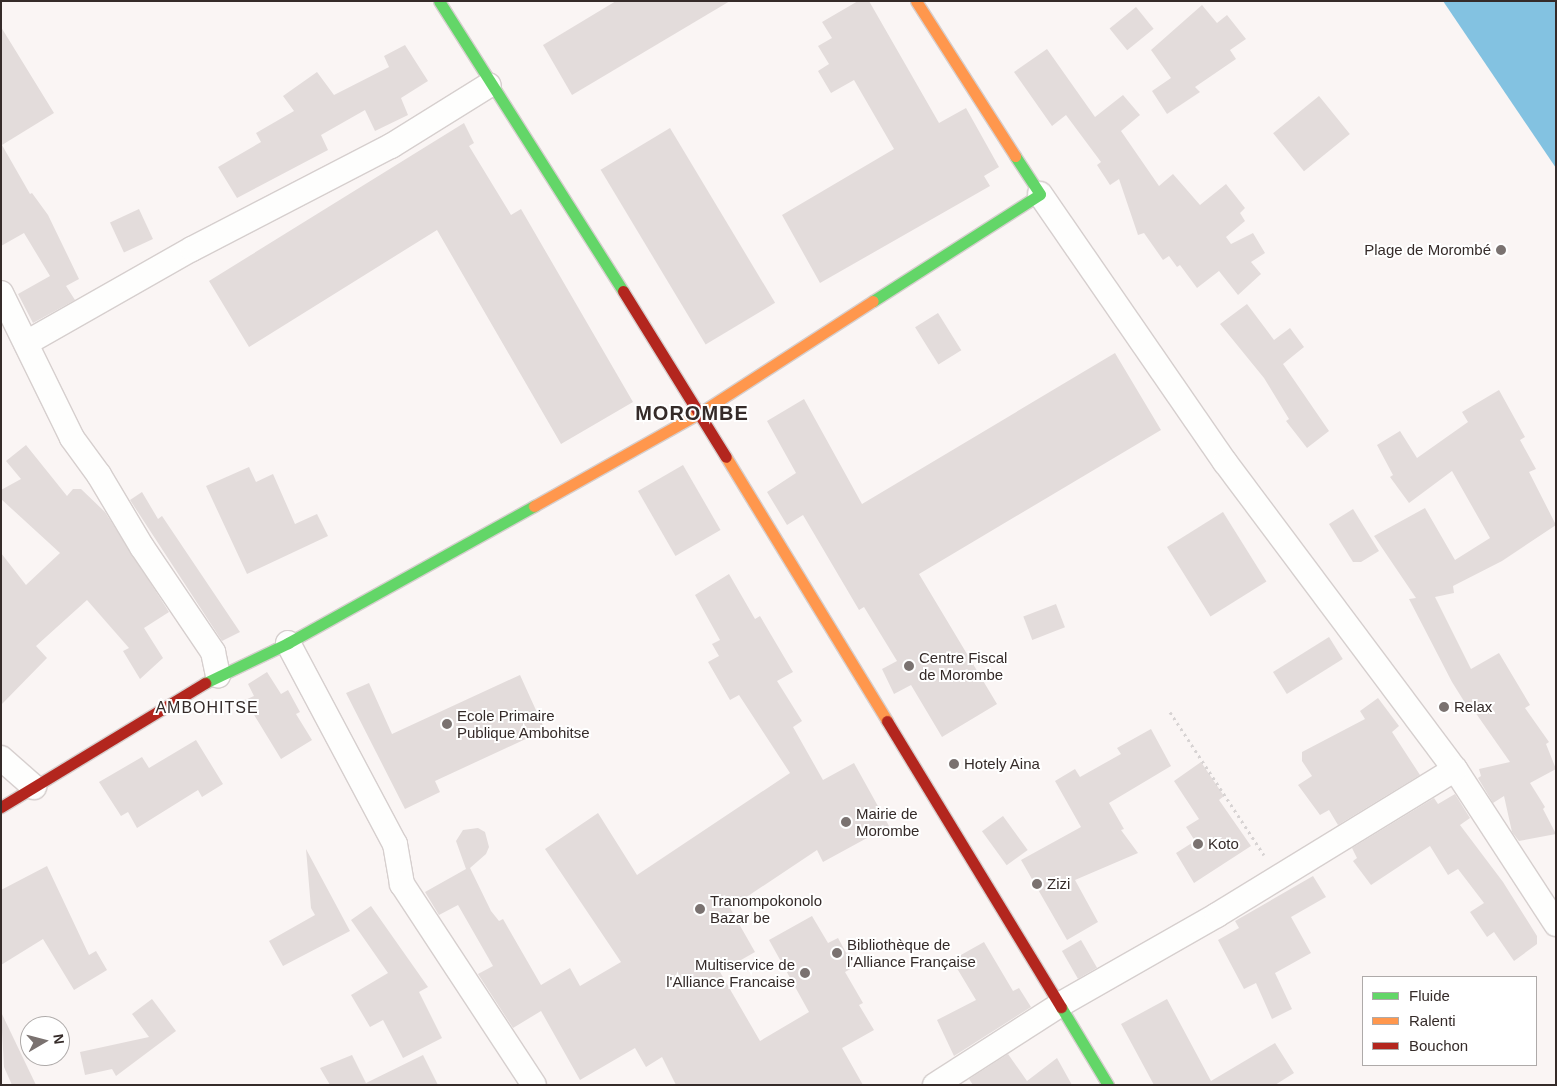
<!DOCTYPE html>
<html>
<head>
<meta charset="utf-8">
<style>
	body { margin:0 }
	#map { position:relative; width:1557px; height:1086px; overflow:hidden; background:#faf5f4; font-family:Helvetica,sans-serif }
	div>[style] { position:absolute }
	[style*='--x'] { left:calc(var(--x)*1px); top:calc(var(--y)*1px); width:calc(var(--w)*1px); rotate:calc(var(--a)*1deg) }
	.water>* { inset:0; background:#83c2e1 }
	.building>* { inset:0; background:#e3dcdb; transform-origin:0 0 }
	.path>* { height:3px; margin-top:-1.5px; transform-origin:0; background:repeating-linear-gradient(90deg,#d7d3d3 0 2.5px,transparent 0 6.5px) }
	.roads { filter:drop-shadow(1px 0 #d6cfce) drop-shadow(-1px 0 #d6cfce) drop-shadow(0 1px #d6cfce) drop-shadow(0 -1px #d6cfce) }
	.street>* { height:24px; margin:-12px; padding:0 12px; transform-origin:12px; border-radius:12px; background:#fefefd }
	.fast>* { height:11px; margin:-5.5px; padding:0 5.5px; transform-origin:5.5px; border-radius:5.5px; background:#63d668 }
	.slow>* { height:11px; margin:-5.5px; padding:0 5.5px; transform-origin:5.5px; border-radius:5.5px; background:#ff974d }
	.jam>* { height:11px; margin:-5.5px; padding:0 5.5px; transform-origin:5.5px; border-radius:5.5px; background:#b3261e }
	.dots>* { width:14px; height:14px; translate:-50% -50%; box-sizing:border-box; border:2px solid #fff; border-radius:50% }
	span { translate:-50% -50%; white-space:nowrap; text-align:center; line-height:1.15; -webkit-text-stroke:4px #fff; paint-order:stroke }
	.poi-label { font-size:15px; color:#352b29 }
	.right { translate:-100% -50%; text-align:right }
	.left { translate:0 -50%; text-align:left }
	.neighbourhood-label { font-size:16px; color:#352b29; letter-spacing:1px }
	.district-label { font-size:20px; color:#352b29; font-weight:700; letter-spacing:1px }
	.frame { position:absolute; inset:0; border:2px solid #352b29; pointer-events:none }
	.legend { position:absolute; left:1362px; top:976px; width:175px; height:90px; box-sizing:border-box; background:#fff; border:1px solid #aeaaa9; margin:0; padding:6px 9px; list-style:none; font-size:15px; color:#352b29 }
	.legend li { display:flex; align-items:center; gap:10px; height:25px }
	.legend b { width:25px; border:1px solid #aeaaa9 }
	.north { position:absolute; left:20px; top:1016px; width:50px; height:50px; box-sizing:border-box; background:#fff; border:1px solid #aeaaa9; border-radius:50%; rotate:82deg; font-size:14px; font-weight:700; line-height:20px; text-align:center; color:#352b29 }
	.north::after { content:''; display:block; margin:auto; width:18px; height:22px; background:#7a7270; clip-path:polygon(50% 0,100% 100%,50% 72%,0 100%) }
</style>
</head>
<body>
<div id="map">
	<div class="water">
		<i style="clip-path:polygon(1443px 1px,1556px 1px,1556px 168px)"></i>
	</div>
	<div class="building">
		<i style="clip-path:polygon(616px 1px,730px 1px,572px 95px,543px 45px)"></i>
		<i style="clip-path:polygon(858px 1px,869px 1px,939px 123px,966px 108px,999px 167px,984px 176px,990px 186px,820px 283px,782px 215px,894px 149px,854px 80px,831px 93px,818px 71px,829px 64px,818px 46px,832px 38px,822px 22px)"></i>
		<i style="clip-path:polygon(1202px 5px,1217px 23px,1227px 15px,1246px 39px,1230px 50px,1236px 59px,1195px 87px,1200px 92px,1167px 114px,1152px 91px,1171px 78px,1151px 50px)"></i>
		<i style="left:1136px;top:7px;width:28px;height:34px;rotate:51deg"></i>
		<i style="clip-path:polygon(1px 27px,54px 113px,2px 145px,30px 194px,32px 193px,48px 215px,79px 279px,66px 286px,75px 300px,33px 323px,18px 294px,50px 276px,24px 233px,1px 246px)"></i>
		<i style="clip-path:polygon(405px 45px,428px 81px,401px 98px,408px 115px,375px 131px,365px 110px,321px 135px,328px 150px,237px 198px,218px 167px,261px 142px,256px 133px,294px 111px,283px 96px,317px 72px,334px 95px,389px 67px,384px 56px)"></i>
		<i style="clip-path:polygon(1047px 49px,1095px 117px,1123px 95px,1140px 115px,1121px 131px,1159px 186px,1173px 174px,1200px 205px,1226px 184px,1245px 208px,1240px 213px,1245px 221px,1226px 237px,1231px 244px,1253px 233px,1265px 253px,1251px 262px,1261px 274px,1238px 295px,1219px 271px,1197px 288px,1180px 265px,1177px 267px,1169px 256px,1163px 260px,1144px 233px,1138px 235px,1119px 179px,1110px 185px,1097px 165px,1101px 162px,1066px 115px,1052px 126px,1014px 72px)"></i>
		<i style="left:1319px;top:96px;width:49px;height:59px;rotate:51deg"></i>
		<i style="clip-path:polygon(464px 123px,474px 143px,469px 146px,511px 215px,521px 209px,633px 402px,561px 444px,437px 230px,249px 347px,209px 281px)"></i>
		<i style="left:670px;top:128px;width:204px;height:81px;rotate:59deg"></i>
		<i style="left:139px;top:209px;width:33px;height:32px;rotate:65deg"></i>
		<i style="clip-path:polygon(1247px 304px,1274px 340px,1290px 328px,1304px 347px,1283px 364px,1329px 431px,1307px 448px,1286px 421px,1289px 419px,1264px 378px,1220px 324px)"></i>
		<i style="left:938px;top:313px;width:44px;height:27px;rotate:58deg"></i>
		<i style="clip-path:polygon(1115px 353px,1161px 430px,919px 574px,997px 704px,942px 737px,911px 685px,894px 694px,882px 669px,897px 661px,864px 607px,859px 610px,803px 515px,787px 525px,767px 492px,796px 473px,767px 421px,804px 399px,862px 504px)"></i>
		<i style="clip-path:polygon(1499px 390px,1525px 437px,1520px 440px,1536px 469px,1529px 472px,1556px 525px,1502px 561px,1453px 586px,1454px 593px,1435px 597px,1471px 669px,1499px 653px,1530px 705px,1525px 708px,1549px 742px,1546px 744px,1556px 769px,1530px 783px,1545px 807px,1543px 809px,1556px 834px,1519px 841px,1512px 832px,1504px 796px,1493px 803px,1478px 778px,1481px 776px,1479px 769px,1510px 762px,1475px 712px,1472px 714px,1452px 682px,1409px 599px,1416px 598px,1374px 536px,1425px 508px,1455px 560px,1490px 538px,1452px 471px,1409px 503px,1390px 477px,1393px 475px,1377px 445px,1400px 431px,1417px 458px,1468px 422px,1462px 412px)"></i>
		<i style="clip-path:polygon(26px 445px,67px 496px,73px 489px,81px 489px,105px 512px,169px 612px,144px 628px,163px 658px,140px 679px,123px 651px,129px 648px,87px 600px,36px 646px,47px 658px,1px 705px,1px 553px,26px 585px,60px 553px,1px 499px,1px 490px,21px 479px,6px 461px)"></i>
		<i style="left:683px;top:465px;width:75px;height:52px;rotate:60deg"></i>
		<i style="clip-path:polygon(249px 467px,256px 482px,273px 474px,295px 524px,317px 514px,328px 536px,247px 574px,206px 486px)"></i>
		<i style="clip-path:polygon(142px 492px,158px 519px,162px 516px,240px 632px,222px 641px,130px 500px)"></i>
		<i style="clip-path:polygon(1353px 509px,1379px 551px,1361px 562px,1353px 562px,1329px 524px)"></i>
		<i style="left:1223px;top:512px;width:82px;height:66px;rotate:58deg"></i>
		<i style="clip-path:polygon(729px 574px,755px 619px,760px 616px,793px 672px,777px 681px,802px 721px,793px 727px,823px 780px,854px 763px,889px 826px,823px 862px,817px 850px,730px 908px,755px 952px,720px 972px,760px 1041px,809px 1012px,769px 940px,812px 916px,828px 943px,838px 938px,854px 967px,845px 972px,863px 1003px,859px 1005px,874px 1030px,842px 1048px,863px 1085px,676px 1085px,662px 1057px,646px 1067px,635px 1048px,580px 1080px,541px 1011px,513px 1028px,478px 974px,493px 966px,458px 905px,439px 915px,425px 892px,466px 869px,456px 841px,463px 830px,478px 828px,485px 832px,489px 847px,486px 854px,470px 868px,491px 911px,499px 921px,503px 919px,541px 985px,570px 968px,580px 986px,621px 962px,545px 849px,598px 813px,637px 875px,790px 773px,739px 695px,730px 700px,708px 662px,719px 656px,712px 644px,720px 640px,695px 595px)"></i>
		<i style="left:1056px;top:604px;width:25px;height:35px;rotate:69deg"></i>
		<i style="left:1329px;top:637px;width:26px;height:66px;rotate:58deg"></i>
		<i style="clip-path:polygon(267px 672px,281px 694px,288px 690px,300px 712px,296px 714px,312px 740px,281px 759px,245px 700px,254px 696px,248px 684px)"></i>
		<i style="clip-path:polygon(520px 675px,545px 730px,435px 781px,440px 792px,405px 809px,346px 693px,369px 683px,392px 734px)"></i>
		<i style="clip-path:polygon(1378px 698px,1399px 726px,1392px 732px,1420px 775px,1338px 825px,1329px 810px,1320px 815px,1298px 785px,1312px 776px,1302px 761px,1302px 752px,1365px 719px,1360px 711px)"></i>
		<i style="clip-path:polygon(1151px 729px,1171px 766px,1109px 803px,1124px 829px,1121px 830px,1138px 853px,1075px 880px,1098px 922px,1067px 940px,1021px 860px,1081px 827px,1055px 781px,1075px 769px,1080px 777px,1121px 754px,1117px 748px)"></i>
		<i style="clip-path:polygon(196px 740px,223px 784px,202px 797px,198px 790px,137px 828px,128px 812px,121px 816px,99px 782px,142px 757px,149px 768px)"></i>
		<i style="clip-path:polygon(1201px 762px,1224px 796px,1219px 800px,1251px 846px,1194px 883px,1176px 853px,1195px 841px,1186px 827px,1199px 819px,1174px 781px)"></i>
		<i style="clip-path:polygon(1455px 794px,1470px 818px,1460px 825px,1503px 882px,1537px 936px,1537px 944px,1514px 961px,1494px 932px,1487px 937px,1470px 912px,1484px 903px,1458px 869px,1448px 875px,1430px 846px,1371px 885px,1353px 861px,1357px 858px,1352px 848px,1434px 798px,1438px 804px)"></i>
		<i style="left:1003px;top:816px;width:42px;height:26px;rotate:54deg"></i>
		<i style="clip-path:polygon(306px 849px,350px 931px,283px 966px,269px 941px,315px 915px,311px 908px)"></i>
		<i style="clip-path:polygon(47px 866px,89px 955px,96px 951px,107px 970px,74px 990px,43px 939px,1px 965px,1px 890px)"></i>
		<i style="clip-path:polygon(1313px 876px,1326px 897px,1291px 917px,1311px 953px,1275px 973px,1292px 1009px,1272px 1019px,1256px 983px,1244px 989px,1218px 940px,1239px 928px,1235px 921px)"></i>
		<i style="clip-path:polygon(371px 906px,428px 987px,419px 992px,442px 1038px,403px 1058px,383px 1020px,370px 1027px,351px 995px,388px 973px,351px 920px)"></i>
		<i style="left:1081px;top:940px;width:32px;height:22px;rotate:60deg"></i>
		<i style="clip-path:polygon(984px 942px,1013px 991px,1019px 988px,1031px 1007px,954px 1056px,937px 1020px,976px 1000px,952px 960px)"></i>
		<i style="clip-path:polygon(152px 999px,176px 1031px,116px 1076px,112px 1069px,85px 1075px,80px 1052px,149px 1037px,132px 1014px)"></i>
		<i style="clip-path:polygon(1167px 999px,1211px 1081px,1275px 1043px,1294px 1073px,1275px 1085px,1154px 1085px,1121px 1024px)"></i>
		<i style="clip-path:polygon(1px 1012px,36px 1085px,12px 1085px,4px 1067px)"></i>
		<i style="clip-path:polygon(1008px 1054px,1027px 1081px,1057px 1058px,1072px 1085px,973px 1085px,969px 1079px)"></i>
		<i style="clip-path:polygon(352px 1055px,366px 1083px,423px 1055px,438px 1085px,330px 1085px,320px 1068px)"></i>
	</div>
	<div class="path">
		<i style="--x:1170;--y:712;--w:171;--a:56.7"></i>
	</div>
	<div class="roads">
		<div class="street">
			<i style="--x:1040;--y:194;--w:326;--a:55.4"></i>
			<i style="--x:1225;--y:462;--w:384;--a:53.2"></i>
			<i style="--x:1455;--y:769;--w:185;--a:56.9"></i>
			<i style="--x:1;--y:293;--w:161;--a:63.9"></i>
			<i style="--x:72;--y:438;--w:46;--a:53.9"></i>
			<i style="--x:99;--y:475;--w:84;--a:59.2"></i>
			<i style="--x:142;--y:547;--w:127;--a:55.9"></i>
			<i style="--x:213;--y:652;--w:24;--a:78"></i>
			<i style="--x:28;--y:342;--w:189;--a:-29.6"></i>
			<i style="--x:192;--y:249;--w:224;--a:-27.4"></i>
			<i style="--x:391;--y:146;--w:115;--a:-31.9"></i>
			<i style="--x:288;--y:643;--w:228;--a:62"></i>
			<i style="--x:395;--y:844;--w:41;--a:80.1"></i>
			<i style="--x:402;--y:884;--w:240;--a:56.7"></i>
			<i style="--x:1;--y:758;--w:44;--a:41.3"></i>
			<i style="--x:935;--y:1085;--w:150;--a:-32.7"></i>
			<i style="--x:1061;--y:1004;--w:180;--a:-29.7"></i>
			<i style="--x:1217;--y:915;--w:279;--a:-31.5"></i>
		</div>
		<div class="fast">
			<i style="--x:439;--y:1;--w:343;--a:57.6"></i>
			<i style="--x:873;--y:301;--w:198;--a:-32.6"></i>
			<i style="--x:1040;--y:194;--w:45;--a:-123.3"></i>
			<i style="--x:205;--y:683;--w:92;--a:-25.7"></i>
			<i style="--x:288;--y:643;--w:282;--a:-29.1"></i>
			<i style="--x:1061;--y:1007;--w:91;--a:58.9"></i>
		</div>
		<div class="slow">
			<i style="--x:916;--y:1;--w:184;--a:57.4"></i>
			<i style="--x:726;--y:457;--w:309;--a:58.6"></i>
			<i style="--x:534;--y:506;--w:188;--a:-29.3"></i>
			<i style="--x:698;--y:414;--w:208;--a:-32.9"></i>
		</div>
		<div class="jam">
			<i style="--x:623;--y:291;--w:195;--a:58.2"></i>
			<i style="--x:887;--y:721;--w:335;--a:58.7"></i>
			<i style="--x:1;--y:807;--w:239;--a:-31.3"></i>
		</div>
	</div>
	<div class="dots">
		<i style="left:1501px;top:250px;background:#7a7270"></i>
		<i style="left:909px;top:666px;background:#7a7270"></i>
		<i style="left:1444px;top:707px;background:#7a7270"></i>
		<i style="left:447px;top:724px;background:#7a7270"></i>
		<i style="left:954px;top:764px;background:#7a7270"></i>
		<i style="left:846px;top:822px;background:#7a7270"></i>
		<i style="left:1198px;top:844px;background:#7a7270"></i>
		<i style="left:1037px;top:884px;background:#7a7270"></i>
		<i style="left:700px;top:909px;background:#7a7270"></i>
		<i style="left:837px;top:953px;background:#7a7270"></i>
		<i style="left:805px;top:973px;background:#7a7270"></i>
	</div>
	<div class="poi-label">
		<span class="right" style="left:1491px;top:250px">Plage de Morombé</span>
		<span class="left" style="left:919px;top:666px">Centre Fiscal<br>de Morombe</span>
		<span class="left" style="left:1454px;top:707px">Relax</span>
		<span class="left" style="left:457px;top:724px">Ecole Primaire<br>Publique Ambohitse</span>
		<span class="left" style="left:964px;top:764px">Hotely Aina</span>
		<span class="left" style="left:856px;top:822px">Mairie de<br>Morombe</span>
		<span class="left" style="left:1208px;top:844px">Koto</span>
		<span class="left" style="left:1047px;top:884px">Zizi</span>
		<span class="left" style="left:710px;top:909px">Tranompokonolo<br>Bazar be</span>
		<span class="left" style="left:847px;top:953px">Bibliothèque de<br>l'Alliance Française</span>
		<span class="right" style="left:795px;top:973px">Multiservice de<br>l'Alliance Francaise</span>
	</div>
	<div class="neighbourhood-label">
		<span style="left:207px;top:708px">AMBOHITSE</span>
	</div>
	<div class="district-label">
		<span style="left:692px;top:413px">MOROMBE</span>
	</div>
	<div class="frame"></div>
	<ul class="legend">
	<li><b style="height:6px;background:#63d668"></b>Fluide</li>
	<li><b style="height:6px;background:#ff974d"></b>Ralenti</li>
	<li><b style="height:6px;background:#b3261e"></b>Bouchon</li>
	</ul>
	<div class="north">N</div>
</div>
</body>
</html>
